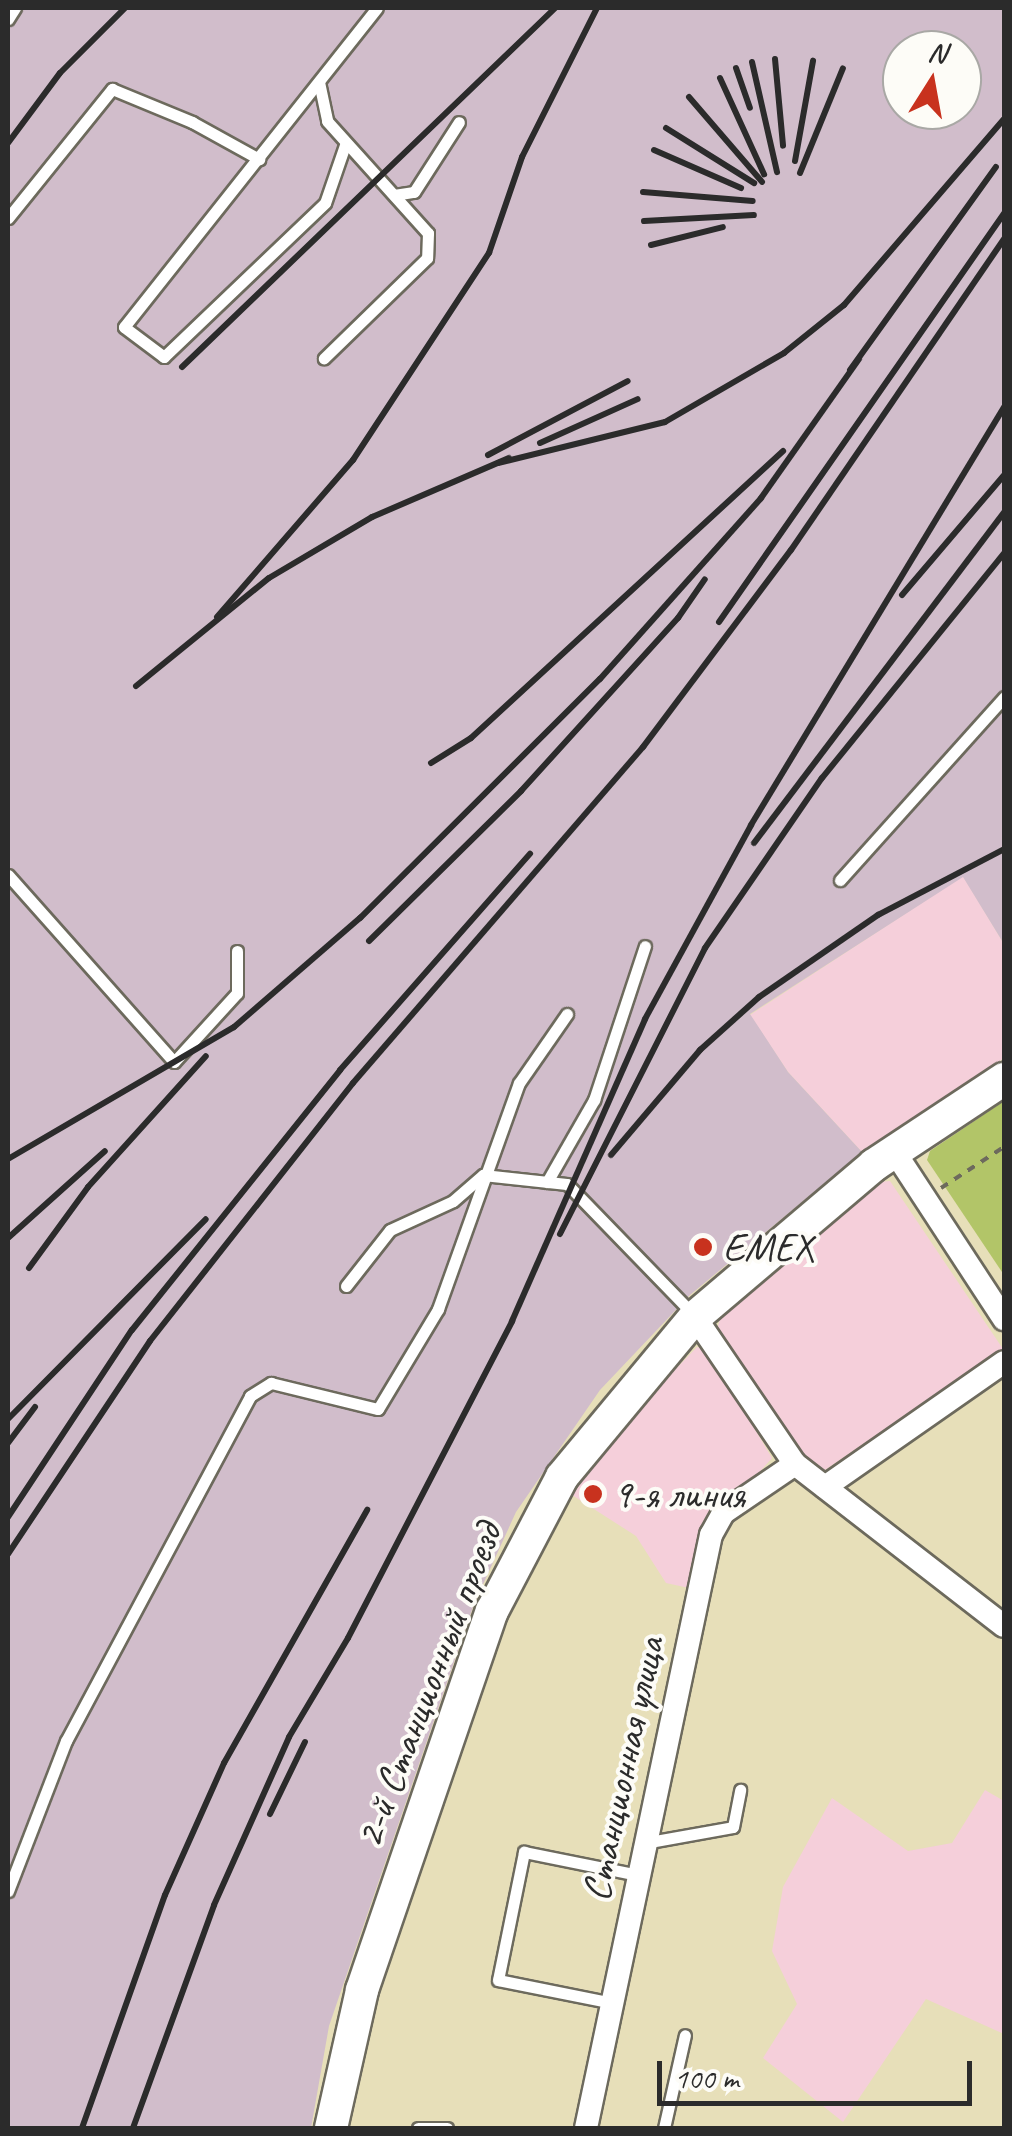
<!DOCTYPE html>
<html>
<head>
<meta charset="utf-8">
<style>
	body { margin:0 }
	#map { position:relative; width:1012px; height:2136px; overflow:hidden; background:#e7dfb9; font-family:Caveat,sans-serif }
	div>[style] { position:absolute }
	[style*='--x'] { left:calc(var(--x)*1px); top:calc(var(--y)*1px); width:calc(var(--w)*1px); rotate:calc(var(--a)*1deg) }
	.built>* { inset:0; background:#f5cfda }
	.industrial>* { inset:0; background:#d1bdcb }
	.green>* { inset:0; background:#b2c568 }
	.path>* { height:4px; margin-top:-2px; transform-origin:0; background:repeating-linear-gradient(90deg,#6d6a5d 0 8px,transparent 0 16px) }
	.roads { filter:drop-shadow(2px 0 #6d6a5d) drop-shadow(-2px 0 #6d6a5d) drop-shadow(0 2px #6d6a5d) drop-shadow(0 -2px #6d6a5d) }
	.service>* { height:11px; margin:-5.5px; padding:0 5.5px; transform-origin:5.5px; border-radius:5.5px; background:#fff }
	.minor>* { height:22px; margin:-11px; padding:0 11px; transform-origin:11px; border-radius:11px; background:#fff }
	.secondary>* { height:32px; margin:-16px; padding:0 16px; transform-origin:16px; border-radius:16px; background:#fff }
	.rail>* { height:6px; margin:-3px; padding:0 3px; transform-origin:3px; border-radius:3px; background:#2b2b2b }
	.dots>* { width:28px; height:28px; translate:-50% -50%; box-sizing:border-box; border:5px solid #fdfcf7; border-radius:50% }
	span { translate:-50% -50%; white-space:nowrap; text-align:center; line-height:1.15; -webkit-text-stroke:8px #fdfcf7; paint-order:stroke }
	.poi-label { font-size:40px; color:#2b2b2b }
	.left { translate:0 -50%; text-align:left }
	.street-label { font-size:40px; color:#2b2b2b }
	.frame { position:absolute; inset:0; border:10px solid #2b2b2b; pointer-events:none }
	.north { position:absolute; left:882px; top:30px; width:100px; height:100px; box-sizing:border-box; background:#fdfcf7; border:2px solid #a9a8a5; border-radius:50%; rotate:11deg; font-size:28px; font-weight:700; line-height:40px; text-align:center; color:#2b2b2b }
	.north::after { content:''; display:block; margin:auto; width:35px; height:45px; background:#c8321e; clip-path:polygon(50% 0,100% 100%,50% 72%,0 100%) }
	.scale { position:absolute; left:657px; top:2061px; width:315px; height:45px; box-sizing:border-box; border:5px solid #2b2b2b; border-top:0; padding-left:12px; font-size:30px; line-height:35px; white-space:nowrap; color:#2b2b2b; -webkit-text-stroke:8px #fdfcf7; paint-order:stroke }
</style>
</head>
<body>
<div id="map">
	<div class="built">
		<i style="clip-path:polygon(963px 876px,1004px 944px,1004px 1058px,862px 1152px,788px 1072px,750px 1015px)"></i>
		<i style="clip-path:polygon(890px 1181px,1003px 1349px,825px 1470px,801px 1457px,717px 1329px,721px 1316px,880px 1182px)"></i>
		<i style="clip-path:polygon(697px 1347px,708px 1350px,772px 1458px,748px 1485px,689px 1588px,666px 1583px,636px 1536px,572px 1495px,631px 1415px)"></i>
		<i style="clip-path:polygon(985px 1790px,1004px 1801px,1004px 2034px,926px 1999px,843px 2122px,763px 2058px,797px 2004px,772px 1951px,783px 1887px,832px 1798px,908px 1851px,952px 1843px)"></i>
	</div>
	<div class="industrial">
		<i style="clip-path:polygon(evenodd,8px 8px,1004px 8px,1004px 944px,963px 877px,750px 1014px,788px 1072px,862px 1152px,690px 1295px,600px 1390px,516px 1512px,474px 1604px,329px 2026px,311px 2128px,8px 2128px,8px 8px,902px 50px,962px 50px,962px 110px,902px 110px,902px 50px)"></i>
	</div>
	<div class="green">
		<i style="clip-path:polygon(1004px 1101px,1004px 1275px,927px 1160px,930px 1151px)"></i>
	</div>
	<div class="path">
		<i style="--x:941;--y:1188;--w:75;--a:-33.1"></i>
	</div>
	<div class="roads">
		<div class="service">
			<i style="--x:8;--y:19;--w:13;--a:-58"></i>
			<i style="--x:319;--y:82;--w:40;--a:78"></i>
			<i style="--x:327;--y:121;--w:151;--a:48"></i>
			<i style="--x:428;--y:233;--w:25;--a:92"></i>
			<i style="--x:427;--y:258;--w:144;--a:135.8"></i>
			<i style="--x:345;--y:145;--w:61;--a:109"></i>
			<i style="--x:325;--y:203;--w:223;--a:136.3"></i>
			<i style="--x:164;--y:357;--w:50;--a:-143.1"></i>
			<i style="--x:124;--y:327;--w:407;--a:-51.6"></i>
			<i style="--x:394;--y:195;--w:20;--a:-9"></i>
			<i style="--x:414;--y:192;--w:83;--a:-57.3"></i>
			<i style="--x:8;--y:218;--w:166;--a:-51.1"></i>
			<i style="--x:112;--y:89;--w:87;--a:22.4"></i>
			<i style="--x:192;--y:122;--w:77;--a:28.9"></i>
			<i style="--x:8;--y:875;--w:250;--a:48.4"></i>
			<i style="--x:174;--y:1062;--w:93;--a:-47.6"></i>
			<i style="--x:237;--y:993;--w:42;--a:-90"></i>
			<i style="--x:840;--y:880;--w:246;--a:-48.1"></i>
			<i style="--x:547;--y:1182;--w:95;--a:-60.2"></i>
			<i style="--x:594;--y:1100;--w:162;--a:-71.7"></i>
			<i style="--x:346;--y:1286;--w:71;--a:-51.8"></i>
			<i style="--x:390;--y:1230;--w:69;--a:-24.7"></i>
			<i style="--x:453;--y:1201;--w:40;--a:-41"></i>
			<i style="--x:483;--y:1175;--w:84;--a:6.1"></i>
			<i style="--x:567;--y:1184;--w:181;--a:45.9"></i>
			<i style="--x:644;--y:1843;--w:90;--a:-10.2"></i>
			<i style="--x:733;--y:1827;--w:38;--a:-79"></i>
			<i style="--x:8;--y:1891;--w:161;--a:-68.9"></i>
			<i style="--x:66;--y:1741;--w:391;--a:-61.9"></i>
			<i style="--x:250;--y:1396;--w:25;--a:-32"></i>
			<i style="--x:271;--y:1383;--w:110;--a:13.7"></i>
			<i style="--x:378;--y:1409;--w:117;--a:-59"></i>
			<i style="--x:438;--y:1309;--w:240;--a:-70.3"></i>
			<i style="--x:519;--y:1083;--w:84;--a:-55.2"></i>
			<i style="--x:613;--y:2003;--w:117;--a:-168.7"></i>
			<i style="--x:498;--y:1980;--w:131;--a:-78.5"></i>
			<i style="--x:524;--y:1852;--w:116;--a:11.4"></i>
			<i style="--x:418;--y:2128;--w:29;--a:0"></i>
			<i style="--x:664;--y:2128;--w:95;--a:-77.3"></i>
		</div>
		<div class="minor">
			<i style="--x:894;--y:1151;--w:201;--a:56.8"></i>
			<i style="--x:695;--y:1317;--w:178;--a:55.8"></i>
			<i style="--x:795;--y:1464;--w:264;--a:37.8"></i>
			<i style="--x:825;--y:1487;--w:218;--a:-34.9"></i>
			<i style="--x:586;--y:2128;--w:606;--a:-78.1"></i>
			<i style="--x:711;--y:1535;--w:25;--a:-61"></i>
			<i style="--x:723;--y:1513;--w:87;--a:-34.2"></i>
		</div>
		<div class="secondary">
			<i style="--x:331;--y:2128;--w:141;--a:-77.3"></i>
			<i style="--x:362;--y:1990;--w:401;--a:-71.1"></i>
			<i style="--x:492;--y:1611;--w:151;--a:-62.4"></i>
			<i style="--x:562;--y:1477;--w:208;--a:-50.3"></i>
			<i style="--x:695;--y:1317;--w:235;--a:-40.3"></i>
			<i style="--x:874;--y:1165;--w:156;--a:-33.5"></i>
		</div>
	</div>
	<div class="rail">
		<i style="--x:775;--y:59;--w:87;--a:84.7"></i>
		<i style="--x:752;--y:62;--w:113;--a:77.2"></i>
		<i style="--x:736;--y:68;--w:42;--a:70.7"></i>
		<i style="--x:720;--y:78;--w:106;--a:65.4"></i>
		<i style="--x:689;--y:97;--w:112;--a:49.3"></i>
		<i style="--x:666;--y:128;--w:104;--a:32"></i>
		<i style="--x:8;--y:143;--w:87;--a:-53.4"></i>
		<i style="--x:60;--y:73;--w:92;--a:-45"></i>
		<i style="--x:654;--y:150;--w:95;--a:23.6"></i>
		<i style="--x:795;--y:161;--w:102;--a:-79.8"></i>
		<i style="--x:800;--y:173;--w:113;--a:-67.7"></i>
		<i style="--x:643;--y:192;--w:110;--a:4.7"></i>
		<i style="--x:644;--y:221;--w:110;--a:-3.1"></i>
		<i style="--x:651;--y:245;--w:74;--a:-14"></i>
		<i style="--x:182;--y:367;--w:518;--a:-43.9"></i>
		<i style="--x:850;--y:370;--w:250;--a:-54.3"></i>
		<i style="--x:540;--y:443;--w:107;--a:-24.2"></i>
		<i style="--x:488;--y:455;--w:158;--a:-27.9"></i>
		<i style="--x:498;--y:463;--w:172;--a:-13.8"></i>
		<i style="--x:665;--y:422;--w:138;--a:-30.1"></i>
		<i style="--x:784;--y:353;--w:77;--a:-38.7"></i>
		<i style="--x:844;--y:305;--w:245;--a:-49.3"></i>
		<i style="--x:902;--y:595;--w:157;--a:-49.6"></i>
		<i style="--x:217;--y:617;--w:208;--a:-49.1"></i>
		<i style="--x:353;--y:460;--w:248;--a:-56.7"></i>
		<i style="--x:489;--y:253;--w:102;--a:-71"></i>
		<i style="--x:522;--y:157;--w:167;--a:-63.3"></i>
		<i style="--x:719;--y:622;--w:499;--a:-55.1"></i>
		<i style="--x:136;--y:686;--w:171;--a:-39.1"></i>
		<i style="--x:269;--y:578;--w:120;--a:-30.6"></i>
		<i style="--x:372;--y:517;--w:149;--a:-23.3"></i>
		<i style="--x:431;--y:763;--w:47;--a:-32"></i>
		<i style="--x:471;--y:738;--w:424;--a:-42.6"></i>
		<i style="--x:754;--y:843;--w:414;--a:-52.9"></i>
		<i style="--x:369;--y:941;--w:214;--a:-44.6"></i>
		<i style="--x:521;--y:791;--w:234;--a:-47.8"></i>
		<i style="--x:678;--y:618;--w:47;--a:-55.3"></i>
		<i style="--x:611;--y:1155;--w:138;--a:-49.7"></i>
		<i style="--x:700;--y:1050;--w:79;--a:-41.9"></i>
		<i style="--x:759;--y:997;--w:145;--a:-34.6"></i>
		<i style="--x:878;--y:915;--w:142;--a:-27.6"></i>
		<i style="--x:8;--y:1159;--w:262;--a:-30.3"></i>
		<i style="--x:234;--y:1027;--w:167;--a:-40.9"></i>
		<i style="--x:360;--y:918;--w:339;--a:-44.9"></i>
		<i style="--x:600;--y:679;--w:242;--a:-48.3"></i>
		<i style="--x:761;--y:498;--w:170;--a:-54.8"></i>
		<i style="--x:560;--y:1234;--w:321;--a:-63.1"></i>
		<i style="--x:705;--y:948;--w:206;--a:-55.5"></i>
		<i style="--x:822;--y:778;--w:289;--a:-51"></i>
		<i style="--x:8;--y:1238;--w:130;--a:-41.9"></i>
		<i style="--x:29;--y:1268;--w:100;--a:-53.9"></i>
		<i style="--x:88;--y:1187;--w:176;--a:-48"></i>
		<i style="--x:8;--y:1419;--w:281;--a:-45.3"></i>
		<i style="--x:8;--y:1443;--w:45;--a:-53.1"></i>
		<i style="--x:8;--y:1517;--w:224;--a:-56.5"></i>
		<i style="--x:132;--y:1330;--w:333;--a:-51.3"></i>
		<i style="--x:340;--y:1070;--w:288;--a:-48.7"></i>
		<i style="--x:8;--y:1554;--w:256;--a:-56.3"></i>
		<i style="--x:150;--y:1341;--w:328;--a:-51.8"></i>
		<i style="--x:353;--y:1083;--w:444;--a:-49.2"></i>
		<i style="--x:643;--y:747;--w:246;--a:-53.1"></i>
		<i style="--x:791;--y:550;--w:377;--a:-55.6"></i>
		<i style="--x:270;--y:1814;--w:80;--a:-64.1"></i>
		<i style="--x:82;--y:2128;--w:247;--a:-70.4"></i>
		<i style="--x:165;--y:1895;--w:145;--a:-65.9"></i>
		<i style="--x:224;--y:1763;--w:291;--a:-60.5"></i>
		<i style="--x:133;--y:2128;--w:237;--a:-70"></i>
		<i style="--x:214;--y:1905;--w:184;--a:-65.9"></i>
		<i style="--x:289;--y:1737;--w:115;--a:-59.2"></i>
		<i style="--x:348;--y:1638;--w:357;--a:-62.6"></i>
		<i style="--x:512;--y:1321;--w:330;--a:-66.2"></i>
		<i style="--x:645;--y:1019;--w:221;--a:-61.3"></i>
		<i style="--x:751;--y:825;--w:489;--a:-58.8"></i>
	</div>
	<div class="dots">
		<i style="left:703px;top:1247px;background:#c8321e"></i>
		<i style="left:593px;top:1494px;background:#c8321e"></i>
	</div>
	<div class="poi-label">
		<span class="left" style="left:723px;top:1247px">EMEX</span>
		<span class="left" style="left:613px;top:1494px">9-я линия</span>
	</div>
	<div class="street-label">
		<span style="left:428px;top:1685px;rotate:-69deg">2-й Станционный проезд</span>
		<span style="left:623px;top:1769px;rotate:-78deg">Станционная улица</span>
	</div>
	<div class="frame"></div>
	<div class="north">N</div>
	<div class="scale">100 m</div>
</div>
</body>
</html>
